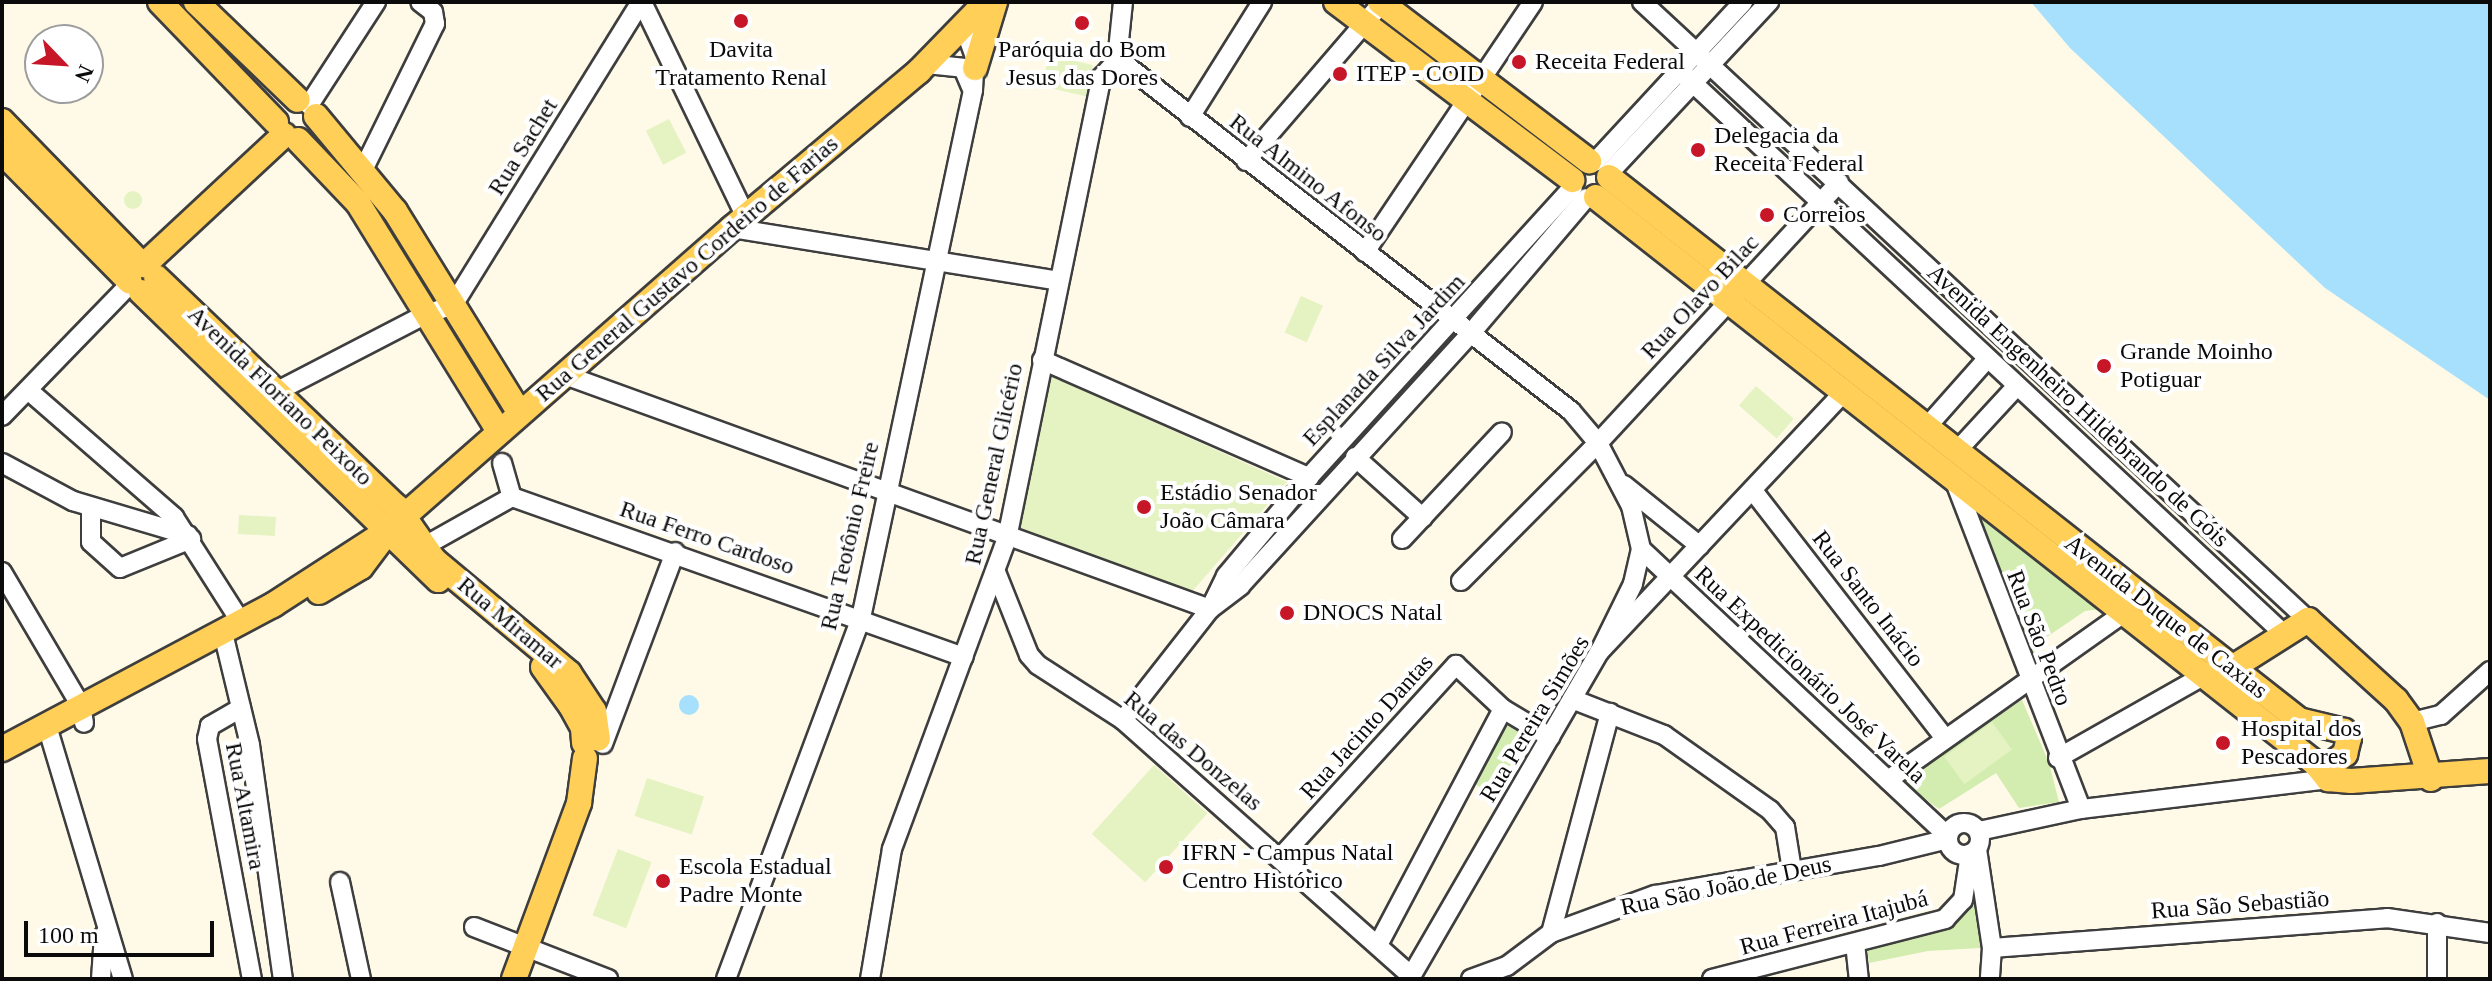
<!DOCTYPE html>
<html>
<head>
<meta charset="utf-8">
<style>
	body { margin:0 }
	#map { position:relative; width:2492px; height:981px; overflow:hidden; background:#fffae8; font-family:Georgia,serif }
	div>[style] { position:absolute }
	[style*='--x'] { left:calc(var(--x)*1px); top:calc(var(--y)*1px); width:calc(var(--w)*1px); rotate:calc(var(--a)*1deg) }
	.green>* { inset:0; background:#d2edaf; transform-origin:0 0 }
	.pitch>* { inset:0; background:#e4f3c1; transform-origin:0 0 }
	.round { border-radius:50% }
	.water>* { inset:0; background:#a7e0fc }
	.roads { filter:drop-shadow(2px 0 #3e3e3e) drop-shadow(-2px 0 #3e3e3e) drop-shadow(0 2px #3e3e3e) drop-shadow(0 -2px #3e3e3e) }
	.minor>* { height:18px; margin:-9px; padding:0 9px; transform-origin:9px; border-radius:9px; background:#fff }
	.minor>.ring { margin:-9px; padding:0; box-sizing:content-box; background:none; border:18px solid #fff; border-radius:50% }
	.major>* { height:24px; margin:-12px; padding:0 12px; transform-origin:12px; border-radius:12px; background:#ffcf58 }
	.dots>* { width:22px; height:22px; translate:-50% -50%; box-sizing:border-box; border:4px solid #fff; border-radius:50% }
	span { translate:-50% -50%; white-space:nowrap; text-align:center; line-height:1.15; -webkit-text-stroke:8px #fff; paint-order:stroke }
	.poi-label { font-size:24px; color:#0b0b0b }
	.left { translate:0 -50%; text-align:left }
	.street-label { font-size:24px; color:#0b0b0b }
	.frame { position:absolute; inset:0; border:4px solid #0b0b0b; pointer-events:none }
	.north { position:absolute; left:24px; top:24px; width:80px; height:80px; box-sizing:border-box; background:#fff; border:2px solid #9d9d9d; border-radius:50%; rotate:115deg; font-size:22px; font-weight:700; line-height:32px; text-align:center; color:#0b0b0b }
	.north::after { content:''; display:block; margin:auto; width:28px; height:36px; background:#c71627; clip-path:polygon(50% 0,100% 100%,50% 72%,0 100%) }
	.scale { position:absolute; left:24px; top:921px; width:190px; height:36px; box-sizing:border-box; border:4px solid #0b0b0b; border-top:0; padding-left:10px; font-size:24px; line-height:28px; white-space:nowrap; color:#0b0b0b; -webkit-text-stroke:6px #fff; paint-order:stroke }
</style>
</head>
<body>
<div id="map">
	<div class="green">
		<i style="clip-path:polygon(1974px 510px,2101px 609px,2085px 611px,2035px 645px,2034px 656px,2028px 659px)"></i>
		<i style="clip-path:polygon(2022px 700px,2049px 763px,2059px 802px,2019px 808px,1996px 773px,1939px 809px,1905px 784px,1903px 779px)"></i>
		<i style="left:1505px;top:724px;width:26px;height:67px;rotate:31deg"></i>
		<i style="clip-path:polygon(1980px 897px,1980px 948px,1928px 951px,1869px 963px,1867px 945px,1961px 911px)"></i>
	</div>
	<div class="pitch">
		<i style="left:1049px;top:55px;width:45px;height:32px;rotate:13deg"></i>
		<i style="left:669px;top:119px;width:38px;height:26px;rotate:63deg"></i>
		<i class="round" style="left:124px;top:191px;width:18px;height:18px"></i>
		<i style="left:1301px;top:296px;width:24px;height:40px;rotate:24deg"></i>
		<i style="clip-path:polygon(1052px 376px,1287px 482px,1190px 594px,1017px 531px)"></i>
		<i style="left:1756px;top:386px;width:50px;height:26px;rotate:41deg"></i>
		<i style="left:239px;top:515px;width:37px;height:19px;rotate:3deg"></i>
		<i style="left:1992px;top:722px;width:34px;height:59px;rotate:54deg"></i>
		<i style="left:1154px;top:765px;width:72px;height:93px;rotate:42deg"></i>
		<i style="left:647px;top:778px;width:60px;height:40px;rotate:18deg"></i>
		<i style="left:618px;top:849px;width:36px;height:71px;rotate:21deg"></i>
	</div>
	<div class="water">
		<i style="clip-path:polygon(2031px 2px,2490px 2px,2490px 400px,2325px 288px,2070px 48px)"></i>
		<i class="round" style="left:679px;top:695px;width:20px;height:20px"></i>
	</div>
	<div class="roads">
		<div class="minor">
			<i style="--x:642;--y:2;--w:239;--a:64.2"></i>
			<i style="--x:1123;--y:2;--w:48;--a:95.9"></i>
			<i style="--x:1118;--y:50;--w:18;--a:61"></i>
			<i style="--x:1127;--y:66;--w:562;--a:37.85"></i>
			<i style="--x:1571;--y:411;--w:42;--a:49.8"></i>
			<i style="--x:1598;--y:443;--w:71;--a:62.4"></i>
			<i style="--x:1631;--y:506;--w:44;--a:76.9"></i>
			<i style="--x:1641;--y:549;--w:36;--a:103"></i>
			<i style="--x:1633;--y:584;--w:75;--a:116.2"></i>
			<i style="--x:1642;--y:2;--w:909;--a:42.86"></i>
			<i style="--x:927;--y:64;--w:36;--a:6"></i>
			<i style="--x:963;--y:68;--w:21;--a:67"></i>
			<i style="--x:1680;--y:71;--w:829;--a:42.99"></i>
			<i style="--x:309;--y:105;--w:123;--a:-57"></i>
			<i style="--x:1190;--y:117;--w:136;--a:-57.9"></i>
			<i style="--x:1246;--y:161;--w:210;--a:-49.3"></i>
			<i style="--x:1595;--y:162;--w:218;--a:-47.2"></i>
			<i style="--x:364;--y:168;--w:161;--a:-63.8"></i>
			<i style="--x:435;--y:24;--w:12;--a:-99"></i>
			<i style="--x:433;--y:12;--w:16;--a:-142"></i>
			<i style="--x:1608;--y:174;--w:236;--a:-46.9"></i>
			<i style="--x:732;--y:228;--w:330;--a:9.2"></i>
			<i style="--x:1365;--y:252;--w:301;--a:-56.1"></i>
			<i style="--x:1042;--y:360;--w:292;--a:23.7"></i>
			<i style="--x:565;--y:375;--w:686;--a:19.94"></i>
			<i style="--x:28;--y:390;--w:194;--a:41"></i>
			<i style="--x:174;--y:517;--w:125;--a:57.5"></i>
			<i style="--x:266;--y:397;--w:180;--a:-27.4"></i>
			<i style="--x:426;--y:314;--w:28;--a:-18"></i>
			<i style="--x:453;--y:305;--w:357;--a:-58.2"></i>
			<i style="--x:2;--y:416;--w:185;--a:-45.9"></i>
			<i style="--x:1925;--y:429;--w:92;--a:-48.5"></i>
			<i style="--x:1955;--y:453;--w:90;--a:-47.3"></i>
			<i style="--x:1355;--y:457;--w:91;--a:41.9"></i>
			<i style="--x:2;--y:463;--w:81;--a:28.2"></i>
			<i style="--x:73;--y:501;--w:120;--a:16.5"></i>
			<i style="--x:502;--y:463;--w:35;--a:74"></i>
			<i style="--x:512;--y:497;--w:479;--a:19.5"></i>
			<i style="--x:1955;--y:482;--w:350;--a:68.9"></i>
			<i style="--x:1624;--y:485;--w:97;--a:38.8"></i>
			<i style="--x:1754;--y:492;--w:309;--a:52.2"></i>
			<i style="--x:91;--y:508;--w:34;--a:90"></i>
			<i style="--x:91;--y:542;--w:39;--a:42"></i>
			<i style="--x:120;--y:568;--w:77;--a:-22.2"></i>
			<i style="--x:1402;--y:539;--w:146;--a:-46.9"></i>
			<i style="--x:1641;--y:549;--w:420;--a:43.1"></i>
			<i style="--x:414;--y:552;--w:112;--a:-29.3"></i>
			<i style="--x:2;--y:572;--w:156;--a:59.5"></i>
			<i style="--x:81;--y:706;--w:17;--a:80"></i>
			<i style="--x:996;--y:572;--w:89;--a:68.3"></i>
			<i style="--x:1029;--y:655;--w:13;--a:48"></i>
			<i style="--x:1038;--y:665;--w:101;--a:32.9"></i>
			<i style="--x:1123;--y:720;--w:383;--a:41.6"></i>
			<i style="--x:1461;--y:581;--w:194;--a:-45.2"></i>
			<i style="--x:1598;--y:443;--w:355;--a:-47.2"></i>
			<i style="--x:1210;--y:609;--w:38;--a:-37"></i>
			<i style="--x:1240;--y:586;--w:343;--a:-47.6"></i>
			<i style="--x:1471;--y:333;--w:177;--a:-49.6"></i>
			<i style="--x:223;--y:633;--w:115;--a:76.4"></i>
			<i style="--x:250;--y:745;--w:236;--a:82"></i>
			<i style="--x:1572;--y:699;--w:99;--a:21.4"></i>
			<i style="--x:1664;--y:735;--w:130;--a:35.3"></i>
			<i style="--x:1770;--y:810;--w:23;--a:49"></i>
			<i style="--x:1785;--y:827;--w:44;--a:80.8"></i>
			<i style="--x:241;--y:708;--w:36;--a:150"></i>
			<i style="--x:210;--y:726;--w:13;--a:103"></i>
			<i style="--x:207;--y:739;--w:244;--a:79.4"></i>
			<i style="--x:1123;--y:720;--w:141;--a:-51.9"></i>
			<i style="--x:1210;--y:609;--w:37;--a:-64"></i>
			<i style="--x:1226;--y:576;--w:129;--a:-50"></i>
			<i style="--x:1309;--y:477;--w:392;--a:-47.7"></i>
			<i style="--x:2412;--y:722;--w:30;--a:-14"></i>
			<i style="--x:2441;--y:715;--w:66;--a:-41.9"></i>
			<i style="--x:47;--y:726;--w:264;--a:73.3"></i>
			<i style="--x:603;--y:744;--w:205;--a:-69.4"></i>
			<i style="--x:2058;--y:758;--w:177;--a:-29.5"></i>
			<i style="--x:1888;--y:780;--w:289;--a:-35.3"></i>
			<i class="ring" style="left:1948px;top:823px;width:14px;height:14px"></i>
			<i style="--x:1979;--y:831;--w:104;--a:-12.2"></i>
			<i style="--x:2081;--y:809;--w:249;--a:-6.9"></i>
			<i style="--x:1977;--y:849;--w:100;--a:81.4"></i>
			<i style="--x:1992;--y:948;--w:31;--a:94"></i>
			<i style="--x:1281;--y:857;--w:260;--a:-47.7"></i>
			<i style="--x:1456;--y:665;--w:64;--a:43.1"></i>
			<i style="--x:340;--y:882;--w:99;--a:77.8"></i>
			<i style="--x:2437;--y:923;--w:56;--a:90"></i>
			<i style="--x:474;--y:927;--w:144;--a:21.2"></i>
			<i style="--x:1551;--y:933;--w:228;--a:-75"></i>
			<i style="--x:1855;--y:943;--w:36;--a:84"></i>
			<i style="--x:1378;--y:945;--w:267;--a:-62.1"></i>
			<i style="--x:1503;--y:709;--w:55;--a:30.8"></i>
			<i style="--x:1992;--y:948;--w:396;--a:-4.3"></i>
			<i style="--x:2387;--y:918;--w:104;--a:8.3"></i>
			<i style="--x:1413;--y:973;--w:372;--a:-59.9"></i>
			<i style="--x:1600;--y:651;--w:353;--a:-46.7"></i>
			<i style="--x:101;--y:979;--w:44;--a:-86.1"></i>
			<i style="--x:726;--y:979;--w:385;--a:-69.5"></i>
			<i style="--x:861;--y:618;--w:540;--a:-78.02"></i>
			<i style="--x:973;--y:90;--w:33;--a:-87"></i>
			<i style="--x:975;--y:57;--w:33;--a:-110"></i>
			<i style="--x:870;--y:979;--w:132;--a:-80.4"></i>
			<i style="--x:892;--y:849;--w:332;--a:-69.7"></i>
			<i style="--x:1007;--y:538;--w:471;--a:-78.4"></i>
			<i style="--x:1102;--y:77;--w:27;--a:-48"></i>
			<i style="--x:1471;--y:979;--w:38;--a:-20"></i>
			<i style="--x:1507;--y:966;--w:55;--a:-36.9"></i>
			<i style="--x:1551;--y:933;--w:111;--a:-20.1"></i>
			<i style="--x:1655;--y:895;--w:227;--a:-9.9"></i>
			<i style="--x:1879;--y:856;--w:71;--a:-13.8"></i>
			<i style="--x:1712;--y:979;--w:241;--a:-14.4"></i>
			<i style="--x:1945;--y:919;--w:26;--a:-47"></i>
			<i style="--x:1963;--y:900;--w:47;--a:-81.3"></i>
		</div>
		<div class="major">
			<i style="--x:160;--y:2;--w:167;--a:46"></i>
			<i style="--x:196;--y:2;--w:141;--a:43.9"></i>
			<i style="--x:1336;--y:2;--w:296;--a:37"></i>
			<i style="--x:1380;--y:2;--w:263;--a:37.3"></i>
			<i style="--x:975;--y:68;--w:69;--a:-73.1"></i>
			<i style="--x:316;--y:116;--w:124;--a:50.3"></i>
			<i style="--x:395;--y:211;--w:236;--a:58.3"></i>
			<i style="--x:2;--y:121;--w:201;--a:45.8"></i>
			<i style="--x:298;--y:140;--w:87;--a:46.4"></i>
			<i style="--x:358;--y:203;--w:267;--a:58.3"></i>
			<i style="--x:2;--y:152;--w:182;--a:45.4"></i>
			<i style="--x:1596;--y:197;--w:915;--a:38.21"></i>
			<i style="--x:2315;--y:763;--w:15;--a:8"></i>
			<i style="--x:2330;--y:765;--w:19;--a:-36"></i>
			<i style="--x:2345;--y:754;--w:16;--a:-76"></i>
			<i style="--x:2349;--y:738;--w:9;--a:-126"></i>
			<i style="--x:2344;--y:731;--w:46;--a:-166.3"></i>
			<i style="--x:2299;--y:720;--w:878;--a:-141.8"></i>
			<i style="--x:144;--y:265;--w:191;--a:-42.9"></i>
			<i style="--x:156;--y:277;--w:333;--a:43.7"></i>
			<i style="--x:397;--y:507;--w:65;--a:55.1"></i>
			<i style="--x:434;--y:560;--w:176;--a:39.9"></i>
			<i style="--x:569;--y:673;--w:45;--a:56.7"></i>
			<i style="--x:594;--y:711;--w:28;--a:82"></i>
			<i style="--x:141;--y:292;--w:414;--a:44.1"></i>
			<i style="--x:319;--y:592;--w:49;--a:-30.8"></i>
			<i style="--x:361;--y:567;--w:39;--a:-53"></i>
			<i style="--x:543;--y:667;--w:48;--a:54.3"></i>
			<i style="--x:571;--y:706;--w:25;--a:61"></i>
			<i style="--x:583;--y:728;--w:15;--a:86"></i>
			<i style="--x:2232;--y:668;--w:90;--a:-32.3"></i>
			<i style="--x:2308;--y:620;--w:119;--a:42.3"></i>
			<i style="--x:2396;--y:700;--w:27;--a:54"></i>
			<i style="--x:2412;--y:722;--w:60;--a:71.6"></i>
			<i style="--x:2;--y:749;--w:307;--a:-28"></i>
			<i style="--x:273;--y:605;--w:135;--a:-32.9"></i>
			<i style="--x:386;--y:532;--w:461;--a:-41.3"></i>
			<i style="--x:732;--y:228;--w:244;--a:-40"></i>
			<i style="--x:919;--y:71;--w:96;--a:-45.8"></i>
			<i style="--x:2315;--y:763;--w:21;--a:51"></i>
			<i style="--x:2328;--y:779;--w:23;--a:5"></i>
			<i style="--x:2351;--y:781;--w:139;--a:-4.1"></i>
			<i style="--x:514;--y:979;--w:188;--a:-69.7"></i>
			<i style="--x:579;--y:803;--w:45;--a:-82.4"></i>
		</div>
	</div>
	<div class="dots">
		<i style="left:741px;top:21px;background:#c71627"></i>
		<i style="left:1082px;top:23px;background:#c71627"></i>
		<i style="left:1519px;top:62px;background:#c71627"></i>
		<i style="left:1340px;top:74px;background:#c71627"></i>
		<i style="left:1698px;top:150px;background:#c71627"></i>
		<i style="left:1767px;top:215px;background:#c71627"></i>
		<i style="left:2104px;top:366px;background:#c71627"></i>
		<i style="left:1144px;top:507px;background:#c71627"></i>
		<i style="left:1287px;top:613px;background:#c71627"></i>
		<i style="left:2223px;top:743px;background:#c71627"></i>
		<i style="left:1166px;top:867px;background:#c71627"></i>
		<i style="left:663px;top:881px;background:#c71627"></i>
	</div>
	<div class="poi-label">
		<span style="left:741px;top:64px">Davita<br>Tratamento Renal</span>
		<span style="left:1082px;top:64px">Paróquia do Bom<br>Jesus das Dores</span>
		<span class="left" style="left:1535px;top:62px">Receita Federal</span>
		<span class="left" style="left:1356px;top:74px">ITEP - COID</span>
		<span class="left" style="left:1714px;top:150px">Delegacia da<br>Receita Federal</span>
		<span class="left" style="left:1783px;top:215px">Correios</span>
		<span class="left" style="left:2120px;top:366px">Grande Moinho<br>Potiguar</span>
		<span class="left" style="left:1160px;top:507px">Estádio Senador<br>João Câmara</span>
		<span class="left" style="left:1303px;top:613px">DNOCS Natal</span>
		<span class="left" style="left:2241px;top:743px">Hospital dos<br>Pescadores</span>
		<span class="left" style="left:1182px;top:867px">IFRN - Campus Natal<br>Centro Histórico</span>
		<span class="left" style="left:679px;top:881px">Escola Estadual<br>Padre Monte</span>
	</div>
	<div class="street-label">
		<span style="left:523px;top:147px;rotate:-58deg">Rua Sachet</span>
		<span style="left:1308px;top:178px;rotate:38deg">Rua Almino Afonso</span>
		<span style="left:687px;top:269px;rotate:-41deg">Rua General Gustavo Cordeiro de Farias</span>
		<span style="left:1700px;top:297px;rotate:-47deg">Rua Olavo Bilac</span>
		<span style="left:1384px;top:360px;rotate:-47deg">Esplanada Silva Jardim</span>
		<span style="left:280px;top:396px;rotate:44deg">Avenida Floriano Peixoto</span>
		<span style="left:2078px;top:406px;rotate:43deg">Avenida Engenheiro Hildebrando de Góis</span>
		<span style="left:994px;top:464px;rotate:-78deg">Rua General Glicério</span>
		<span style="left:850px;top:536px;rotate:-77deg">Rua Teotônio Freire</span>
		<span style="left:707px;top:538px;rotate:19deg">Rua Ferro Cardoso</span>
		<span style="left:1868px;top:599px;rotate:52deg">Rua Santo Inácio</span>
		<span style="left:2166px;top:617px;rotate:38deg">Avenida Duque de Caxias</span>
		<span style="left:510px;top:623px;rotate:40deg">Rua Miramar</span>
		<span style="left:2039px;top:638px;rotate:69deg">Rua São Pedro</span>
		<span style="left:1810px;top:675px;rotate:43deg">Rua Expedicionário José Varela</span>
		<span style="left:1535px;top:719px;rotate:-59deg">Rua Pereira Simões</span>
		<span style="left:1367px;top:727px;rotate:-48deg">Rua Jacinto Dantas</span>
		<span style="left:1193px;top:751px;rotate:40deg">Rua das Donzelas</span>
		<span style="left:245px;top:806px;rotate:79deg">Rua Altamira</span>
		<span style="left:1726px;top:886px;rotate:-12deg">Rua São João de Deus</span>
		<span style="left:2240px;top:905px;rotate:-4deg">Rua São Sebastião</span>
		<span style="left:1834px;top:923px;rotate:-15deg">Rua Ferreira Itajubá</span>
	</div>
	<div class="frame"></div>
	<div class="north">N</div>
	<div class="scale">100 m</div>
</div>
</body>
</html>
